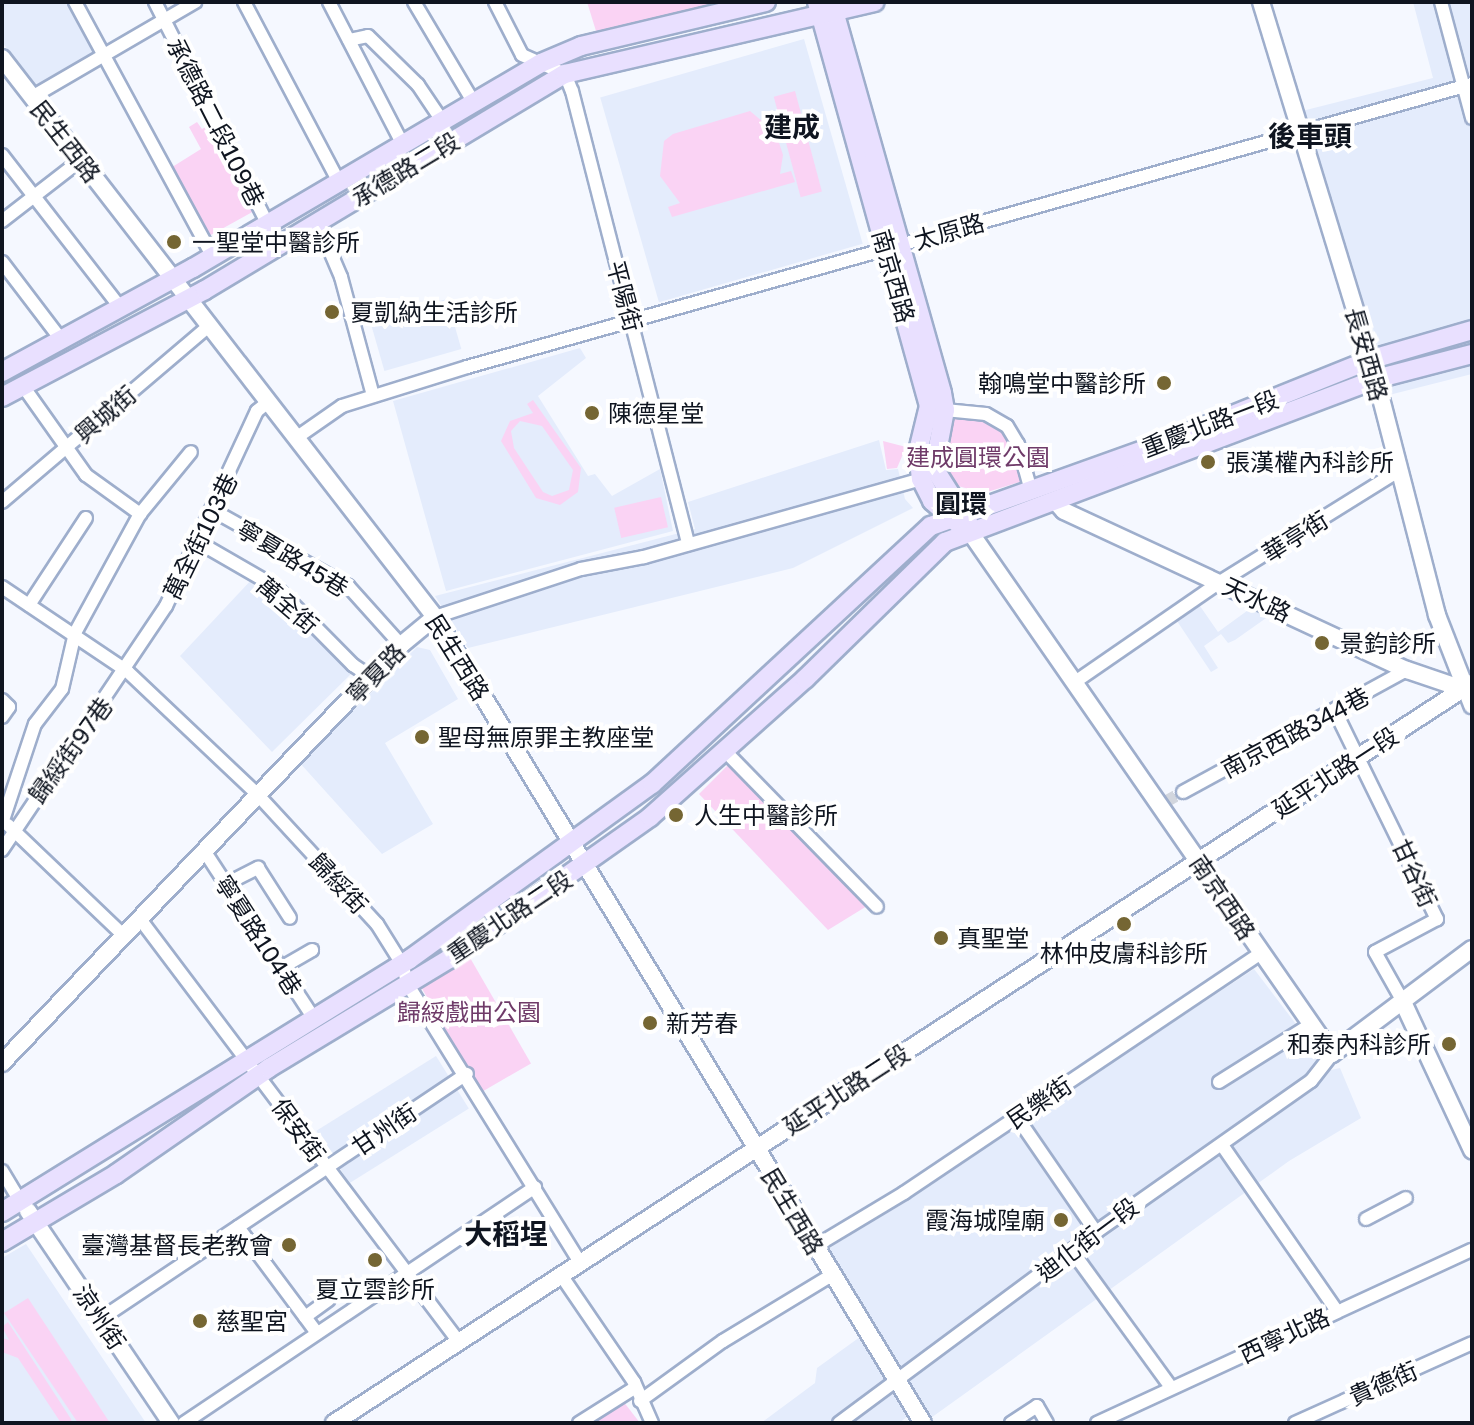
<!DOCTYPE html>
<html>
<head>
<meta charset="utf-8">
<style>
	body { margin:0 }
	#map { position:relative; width:1474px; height:1425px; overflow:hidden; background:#f5f8ff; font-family:"Golos Text","Noto Sans TC",sans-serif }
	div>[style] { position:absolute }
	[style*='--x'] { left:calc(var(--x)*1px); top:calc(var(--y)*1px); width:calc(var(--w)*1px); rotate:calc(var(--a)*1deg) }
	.built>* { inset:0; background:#e4ecfc; transform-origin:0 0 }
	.green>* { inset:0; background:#fad3f4; transform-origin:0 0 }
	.minor-tunnel>* { height:12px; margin-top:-6px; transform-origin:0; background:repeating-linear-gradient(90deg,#d2d6de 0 12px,transparent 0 18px) }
	.roads { filter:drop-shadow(2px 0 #9eaecc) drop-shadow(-2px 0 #9eaecc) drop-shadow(0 2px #9eaecc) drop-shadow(0 -2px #9eaecc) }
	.minor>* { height:12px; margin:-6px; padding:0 6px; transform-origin:6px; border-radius:6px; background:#fff }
	.tertiary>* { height:16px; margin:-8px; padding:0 8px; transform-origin:8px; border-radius:8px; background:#fff }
	.secondary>* { height:18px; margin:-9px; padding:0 9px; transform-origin:9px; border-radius:9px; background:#e9e0ff }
	.dots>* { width:22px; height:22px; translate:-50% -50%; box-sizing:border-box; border:4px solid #fff; border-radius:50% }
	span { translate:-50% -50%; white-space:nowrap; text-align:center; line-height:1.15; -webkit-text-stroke:8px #fff; paint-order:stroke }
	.street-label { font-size:24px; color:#0f1520 }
	.poi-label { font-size:24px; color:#0f1520 }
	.left { translate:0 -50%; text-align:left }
	.right { translate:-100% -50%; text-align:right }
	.park-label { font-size:24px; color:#6f3b69 }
	.neighbourhood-label { font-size:26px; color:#0f1520; font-weight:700 }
	.quarter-label { font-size:28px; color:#0f1520; font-weight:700 }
	.frame { position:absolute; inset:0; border:4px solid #0f1520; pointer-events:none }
</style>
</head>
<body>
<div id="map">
	<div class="built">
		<i style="clip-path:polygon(2px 2px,70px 2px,99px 50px,37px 88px,2px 42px)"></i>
		<i style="clip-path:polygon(1413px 2px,1472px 2px,1472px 374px,1385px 396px,1298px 112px,1433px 78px)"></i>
		<i style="left:804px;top:39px;width:213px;height:212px;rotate:74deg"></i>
		<i style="left:447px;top:299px;width:52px;height:80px;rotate:74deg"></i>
		<i style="clip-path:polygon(580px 348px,586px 358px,538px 396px,588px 476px,595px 474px,612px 496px,660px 469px,673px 531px,446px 591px,393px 401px)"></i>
		<i style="clip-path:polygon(879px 440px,886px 470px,898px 469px,905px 499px,913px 508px,793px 568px,468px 648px,435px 596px,695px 529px,688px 502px)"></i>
		<i style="clip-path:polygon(254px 577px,275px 588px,353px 672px,272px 752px,180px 656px)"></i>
		<i style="clip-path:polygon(1200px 606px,1218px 632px,1251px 608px,1269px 616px,1235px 640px,1228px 643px,1221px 634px,1204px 646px,1218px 668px,1211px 672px,1177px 621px)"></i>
		<i style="clip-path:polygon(417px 647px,430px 650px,458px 699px,385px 743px,433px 824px,382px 854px,299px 762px)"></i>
		<i style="clip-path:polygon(1254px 969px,1331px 1070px,1340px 1068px,1361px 1118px,1289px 1161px,928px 1420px,920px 1407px,899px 1423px,761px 1423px,815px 1383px,817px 1368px,871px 1329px,824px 1252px)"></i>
		<i style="left:436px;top:1056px;width:62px;height:141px;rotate:58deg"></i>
		<i style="clip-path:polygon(26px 1244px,146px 1423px,2px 1423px,2px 1258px)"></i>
	</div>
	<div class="green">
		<i style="clip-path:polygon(587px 2px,719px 2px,596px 31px)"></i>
		<i style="left:795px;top:91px;width:104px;height:22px;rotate:75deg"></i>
		<i style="clip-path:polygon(750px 111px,776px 133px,783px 155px,780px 174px,791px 171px,795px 182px,672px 217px,668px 207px,680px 203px,660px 176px,664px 141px,673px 134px)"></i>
		<i style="clip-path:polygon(197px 122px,202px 129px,213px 123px,256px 210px,209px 236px,169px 169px,201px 149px,189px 127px)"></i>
		<i style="clip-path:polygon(evenodd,533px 400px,581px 468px,578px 492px,560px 505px,536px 498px,501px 441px,510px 421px,533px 413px,527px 404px,533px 400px,520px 421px,542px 426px,573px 470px,569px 490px,552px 496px,543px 492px,514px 448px,511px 431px,520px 421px)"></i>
		<i style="clip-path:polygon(954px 414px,978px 416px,998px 425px,1013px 444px,1023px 481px,984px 493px,954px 485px,942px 460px)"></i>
		<i style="clip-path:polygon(883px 441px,906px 447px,897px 468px,887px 469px)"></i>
		<i style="left:661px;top:497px;width:31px;height:48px;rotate:77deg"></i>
		<i style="clip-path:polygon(731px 762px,861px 897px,867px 906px,828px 930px,699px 794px)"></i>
		<i style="left:469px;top:956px;width:124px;height:57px;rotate:60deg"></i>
		<i style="clip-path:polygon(28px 1298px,110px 1423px,78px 1423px,4px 1313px)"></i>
		<i style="clip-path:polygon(8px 1322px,71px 1419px,72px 1423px,61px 1423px,18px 1358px,2px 1352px,2px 1338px,9px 1340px,2px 1327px)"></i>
		<i style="clip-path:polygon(623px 1401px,640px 1423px,588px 1423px)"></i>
	</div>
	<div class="minor-tunnel">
		<i style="--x:1165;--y:802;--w:21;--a:-29"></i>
	</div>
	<div class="roads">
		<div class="minor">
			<i style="--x:75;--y:2;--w:290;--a:61.6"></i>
			<i style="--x:155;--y:2;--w:250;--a:63.1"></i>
			<i style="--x:244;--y:2;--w:204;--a:62.2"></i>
			<i style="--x:329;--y:2;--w:161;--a:62.6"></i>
			<i style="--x:414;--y:2;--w:117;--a:59.3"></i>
			<i style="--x:495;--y:2;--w:59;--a:63"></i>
			<i style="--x:522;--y:55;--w:47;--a:23.8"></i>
			<i style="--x:565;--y:74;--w:18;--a:68"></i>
			<i style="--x:572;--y:91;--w:468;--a:75.6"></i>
			<i style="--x:1441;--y:2;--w:120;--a:75"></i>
			<i style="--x:349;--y:40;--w:19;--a:-12"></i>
			<i style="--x:368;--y:36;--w:70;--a:44.4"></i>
			<i style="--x:418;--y:85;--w:45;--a:56"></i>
			<i style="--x:32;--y:97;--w:189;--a:-30.2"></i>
			<i style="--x:2;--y:155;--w:191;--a:52.2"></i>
			<i style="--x:2;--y:221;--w:100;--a:-37.7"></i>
			<i style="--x:318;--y:223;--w:59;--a:66.9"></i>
			<i style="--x:341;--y:277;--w:123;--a:74.9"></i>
			<i style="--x:2;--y:262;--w:96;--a:52.7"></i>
			<i style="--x:23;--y:386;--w:109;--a:54.7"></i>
			<i style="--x:86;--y:475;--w:67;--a:35.8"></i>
			<i style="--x:945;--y:410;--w:41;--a:5.6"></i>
			<i style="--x:986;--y:414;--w:24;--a:30"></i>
			<i style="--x:1007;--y:426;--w:21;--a:59"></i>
			<i style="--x:1018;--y:444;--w:49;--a:74.5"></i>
			<i style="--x:296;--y:438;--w:56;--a:-34.8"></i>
			<i style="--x:342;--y:406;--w:131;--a:-17.3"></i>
			<i style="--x:467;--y:367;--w:1044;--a:-15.73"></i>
			<i style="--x:2;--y:502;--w:272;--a:-40.4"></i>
			<i style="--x:214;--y:511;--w:154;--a:29.2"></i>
			<i style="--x:348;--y:586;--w:79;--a:48.1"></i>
			<i style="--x:198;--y:542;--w:90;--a:30"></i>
			<i style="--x:276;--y:587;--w:110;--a:45.4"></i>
			<i style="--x:353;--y:665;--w:22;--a:34"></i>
			<i style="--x:2;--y:587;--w:151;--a:33.9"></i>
			<i style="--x:127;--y:671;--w:179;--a:43.4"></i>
			<i style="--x:257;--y:794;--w:177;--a:47.3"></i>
			<i style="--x:377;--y:924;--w:47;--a:58"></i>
			<i style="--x:402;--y:964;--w:22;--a:74"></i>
			<i style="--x:408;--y:985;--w:326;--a:58.2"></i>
			<i style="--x:29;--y:605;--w:104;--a:-56.8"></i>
			<i style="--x:435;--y:617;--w:154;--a:-18.2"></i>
			<i style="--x:581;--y:569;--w:64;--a:-10.8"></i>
			<i style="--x:644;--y:557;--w:288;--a:-15.7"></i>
			<i style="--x:1075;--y:682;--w:176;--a:-34.6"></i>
			<i style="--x:1220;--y:582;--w:208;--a:-31.9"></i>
			<i style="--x:2;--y:700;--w:10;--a:45"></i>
			<i style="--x:9;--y:707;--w:12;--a:125"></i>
			<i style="--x:1335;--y:711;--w:232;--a:63.9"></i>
			<i style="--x:1437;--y:919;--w:70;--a:152"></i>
			<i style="--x:1375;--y:952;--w:55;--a:60.6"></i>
			<i style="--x:726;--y:752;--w:216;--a:45.7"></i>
			<i style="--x:1183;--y:792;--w:255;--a:-28.6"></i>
			<i style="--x:3;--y:820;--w:101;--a:-71.6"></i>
			<i style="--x:35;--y:724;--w:44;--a:-52.4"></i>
			<i style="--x:62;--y:689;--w:57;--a:-76.9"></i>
			<i style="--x:75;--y:633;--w:136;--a:-61.4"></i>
			<i style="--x:140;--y:514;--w:80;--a:-50.6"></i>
			<i style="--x:8;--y:825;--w:161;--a:43.7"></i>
			<i style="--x:2;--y:850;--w:294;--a:-56.1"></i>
			<i style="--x:166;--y:606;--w:215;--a:-65"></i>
			<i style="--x:257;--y:411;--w:14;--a:-39"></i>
			<i style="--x:205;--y:852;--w:197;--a:56.8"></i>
			<i style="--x:228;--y:883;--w:34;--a:-27"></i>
			<i style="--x:258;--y:868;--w:59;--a:57.4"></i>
			<i style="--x:140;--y:919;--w:530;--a:52.98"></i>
			<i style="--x:281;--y:968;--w:36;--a:-30"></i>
			<i style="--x:1219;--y:1082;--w:107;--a:-32.1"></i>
			<i style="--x:1017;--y:1117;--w:140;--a:55.5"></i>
			<i style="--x:1222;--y:1145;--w:202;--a:55.3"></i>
			<i style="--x:2;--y:1171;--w:41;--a:59"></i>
			<i style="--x:1366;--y:1219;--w:45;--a:-27.7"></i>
			<i style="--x:238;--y:1227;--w:132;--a:53.3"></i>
			<i style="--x:814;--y:1247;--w:105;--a:-31"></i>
			<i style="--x:904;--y:1193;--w:430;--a:-33.9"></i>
			<i style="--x:1072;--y:1251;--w:167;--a:54"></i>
			<i style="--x:561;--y:1275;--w:130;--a:55.7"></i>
			<i style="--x:634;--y:1382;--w:45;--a:66.3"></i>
			<i style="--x:305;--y:1317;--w:29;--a:-36"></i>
			<i style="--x:102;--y:1318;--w:439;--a:-33.8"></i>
			<i style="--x:640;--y:1401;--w:102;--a:-35.9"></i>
			<i style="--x:723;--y:1341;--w:127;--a:-31.2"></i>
			<i style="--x:184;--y:1423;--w:423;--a:-33.9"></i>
			<i style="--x:579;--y:1423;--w:67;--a:-32.3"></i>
			<i style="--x:839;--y:1423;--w:320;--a:-36.6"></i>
			<i style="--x:1096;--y:1232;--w:263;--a:-35.1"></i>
			<i style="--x:1311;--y:1081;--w:34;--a:-52"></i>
			<i style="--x:1011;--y:1423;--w:31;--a:-33"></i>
			<i style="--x:1037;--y:1406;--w:20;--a:60"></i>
			<i style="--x:1097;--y:1423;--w:413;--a:-24.8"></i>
			<i style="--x:1295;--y:1423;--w:194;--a:-24.3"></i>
		</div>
		<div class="tertiary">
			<i style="--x:1261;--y:2;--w:394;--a:73"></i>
			<i style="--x:1376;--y:379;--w:244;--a:75.5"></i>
			<i style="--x:1437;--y:615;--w:97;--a:68.7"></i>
			<i style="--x:2;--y:58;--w:707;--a:52.24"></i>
			<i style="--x:435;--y:617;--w:942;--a:58.81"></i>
			<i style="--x:1055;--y:501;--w:13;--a:48"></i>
			<i style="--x:1064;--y:511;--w:378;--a:24.9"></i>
			<i style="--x:1407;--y:670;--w:59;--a:18.7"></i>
			<i style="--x:970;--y:532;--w:635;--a:55.26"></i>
			<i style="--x:1332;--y:1054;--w:175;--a:-36.9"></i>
			<i style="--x:1402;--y:1000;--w:166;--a:65"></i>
			<i style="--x:2;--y:1063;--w:578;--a:-46.33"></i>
			<i style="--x:401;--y:645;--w:44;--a:-39.5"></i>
			<i style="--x:28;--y:1211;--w:256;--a:56"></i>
			<i style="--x:334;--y:1423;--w:1357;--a:-33.03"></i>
		</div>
		<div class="secondary">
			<i style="--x:817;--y:2;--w:419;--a:74.5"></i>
			<i style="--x:929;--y:406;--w:46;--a:103.7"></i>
			<i style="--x:918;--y:451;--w:28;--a:84"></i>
			<i style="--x:921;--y:479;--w:25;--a:63"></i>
			<i style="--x:932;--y:501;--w:35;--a:41"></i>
			<i style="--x:832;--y:4;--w:404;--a:74.2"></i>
			<i style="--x:942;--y:393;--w:17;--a:80"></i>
			<i style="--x:945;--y:410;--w:59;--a:100.7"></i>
			<i style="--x:934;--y:468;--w:64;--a:57.8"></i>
			<i style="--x:2;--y:372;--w:217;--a:-28.6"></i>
			<i style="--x:193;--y:268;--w:404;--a:-30.5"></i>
			<i style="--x:541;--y:63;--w:43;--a:-23"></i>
			<i style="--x:581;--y:46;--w:190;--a:-13.4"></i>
			<i style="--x:2;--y:397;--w:229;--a:-27.8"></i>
			<i style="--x:205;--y:290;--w:420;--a:-31"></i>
			<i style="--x:565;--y:74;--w:318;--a:-13.1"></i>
			<i style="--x:2;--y:1212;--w:480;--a:-31.8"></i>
			<i style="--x:410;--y:959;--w:299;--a:-35.9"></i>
			<i style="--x:652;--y:784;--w:380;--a:-42.8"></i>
			<i style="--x:931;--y:526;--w:252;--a:-19.7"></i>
			<i style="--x:1168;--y:441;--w:217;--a:-21.9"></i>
			<i style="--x:1369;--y:360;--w:107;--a:-16.2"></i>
			<i style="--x:2;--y:1242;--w:133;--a:-30.8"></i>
			<i style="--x:116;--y:1174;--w:186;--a:-34.7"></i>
			<i style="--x:269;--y:1068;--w:210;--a:-31.2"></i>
			<i style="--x:449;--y:959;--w:246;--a:-35.2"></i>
			<i style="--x:650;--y:817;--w:208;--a:-41.7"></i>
			<i style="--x:805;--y:679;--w:196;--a:-44.4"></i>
			<i style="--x:945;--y:542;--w:461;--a:-20.7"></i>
			<i style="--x:1376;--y:379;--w:99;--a:-14.6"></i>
		</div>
	</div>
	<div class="dots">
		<i style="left:174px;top:242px;background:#756633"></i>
		<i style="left:332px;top:312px;background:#756633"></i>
		<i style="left:1164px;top:383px;background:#756633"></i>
		<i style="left:592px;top:413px;background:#756633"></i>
		<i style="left:1208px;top:462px;background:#756633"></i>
		<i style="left:1322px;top:643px;background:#756633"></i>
		<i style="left:422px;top:737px;background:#756633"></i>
		<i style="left:676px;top:815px;background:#756633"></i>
		<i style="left:1124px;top:924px;background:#756633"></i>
		<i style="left:941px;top:938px;background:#756633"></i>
		<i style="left:650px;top:1023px;background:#756633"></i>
		<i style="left:1449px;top:1044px;background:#756633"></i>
		<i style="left:1061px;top:1220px;background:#756633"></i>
		<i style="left:289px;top:1245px;background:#756633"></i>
		<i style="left:375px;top:1260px;background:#756633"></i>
		<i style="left:200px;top:1321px;background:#756633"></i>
	</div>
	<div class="street-label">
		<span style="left:216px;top:122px;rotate:63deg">承德路二段109巷</span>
		<span style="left:66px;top:141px;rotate:52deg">民生西路</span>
		<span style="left:405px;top:169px;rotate:-31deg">承德路二段</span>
		<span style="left:949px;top:231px;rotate:-16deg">太原路</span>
		<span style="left:894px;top:276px;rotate:74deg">南京西路</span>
		<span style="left:625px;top:296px;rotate:75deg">平陽街</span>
		<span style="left:1367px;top:354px;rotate:74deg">長安西路</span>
		<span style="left:105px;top:414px;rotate:-41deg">興城街</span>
		<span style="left:1210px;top:423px;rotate:-21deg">重慶北路一段</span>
		<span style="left:200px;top:536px;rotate:-64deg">萬全街103巷</span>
		<span style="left:1295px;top:536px;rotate:-32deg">華亭街</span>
		<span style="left:293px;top:558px;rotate:31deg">寧夏路45巷</span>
		<span style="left:1257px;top:599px;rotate:25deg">天水路</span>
		<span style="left:288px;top:605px;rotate:41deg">萬全街</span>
		<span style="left:458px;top:657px;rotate:58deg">民生西路</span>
		<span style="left:375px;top:673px;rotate:-46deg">寧夏路</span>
		<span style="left:1295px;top:732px;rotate:-28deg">南京西路344巷</span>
		<span style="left:70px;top:750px;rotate:-54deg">歸綏街97巷</span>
		<span style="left:1335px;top:772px;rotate:-33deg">延平北路一段</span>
		<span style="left:1415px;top:873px;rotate:65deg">甘谷街</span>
		<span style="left:339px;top:883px;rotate:47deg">歸綏街</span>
		<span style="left:1223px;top:897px;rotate:56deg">南京西路</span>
		<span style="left:509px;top:916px;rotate:-34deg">重慶北路二段</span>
		<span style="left:259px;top:935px;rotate:57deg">寧夏路104巷</span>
		<span style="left:846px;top:1089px;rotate:-33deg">延平北路二段</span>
		<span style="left:1039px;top:1102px;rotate:-34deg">民樂街</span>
		<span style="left:384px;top:1129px;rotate:-34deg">甘州街</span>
		<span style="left:299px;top:1130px;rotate:54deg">保安街</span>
		<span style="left:793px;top:1211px;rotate:59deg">民生西路</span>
		<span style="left:1087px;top:1239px;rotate:-37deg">迪化街一段</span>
		<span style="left:100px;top:1317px;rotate:56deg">涼州街</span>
		<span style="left:1284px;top:1335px;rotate:-25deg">西寧北路</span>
		<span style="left:1383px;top:1383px;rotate:-24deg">貴德街</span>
	</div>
	<div class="poi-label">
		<span class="left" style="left:192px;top:242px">一聖堂中醫診所</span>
		<span class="left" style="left:350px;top:312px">夏凱納生活診所</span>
		<span class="right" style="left:1146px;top:383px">翰鳴堂中醫診所</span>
		<span class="left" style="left:608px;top:413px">陳德星堂</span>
		<span class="left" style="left:1226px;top:462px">張漢權內科診所</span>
		<span class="left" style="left:1340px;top:643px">景鈞診所</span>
		<span class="left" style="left:438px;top:737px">聖母無原罪主教座堂</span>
		<span class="left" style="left:694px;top:815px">人生中醫診所</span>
		<span class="left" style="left:957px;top:938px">真聖堂</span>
		<span style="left:1124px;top:953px">林仲皮膚科診所</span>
		<span class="left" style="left:666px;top:1023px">新芳春</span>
		<span class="right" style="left:1431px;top:1044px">和泰內科診所</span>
		<span class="right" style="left:1045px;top:1220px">霞海城隍廟</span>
		<span class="right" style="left:273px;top:1245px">臺灣基督長老教會</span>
		<span style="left:375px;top:1289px">夏立雲診所</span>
		<span class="left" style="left:216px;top:1321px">慈聖宮</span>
	</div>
	<div class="park-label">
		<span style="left:978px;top:457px">建成圓環公園</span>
		<span style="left:469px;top:1012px">歸綏戲曲公園</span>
	</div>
	<div class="neighbourhood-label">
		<span style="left:961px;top:504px">圓環</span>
	</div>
	<div class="quarter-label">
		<span style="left:792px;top:127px">建成</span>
		<span style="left:1310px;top:136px">後車頭</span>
		<span style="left:506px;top:1234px">大稻埕</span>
	</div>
	<div class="frame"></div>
</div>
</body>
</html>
